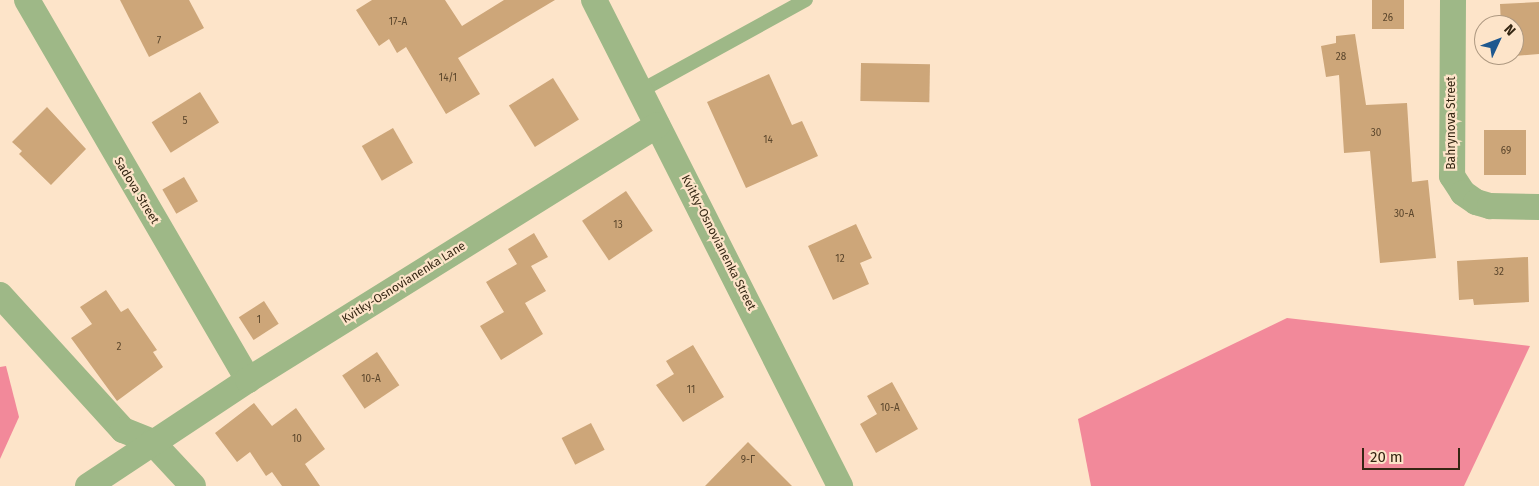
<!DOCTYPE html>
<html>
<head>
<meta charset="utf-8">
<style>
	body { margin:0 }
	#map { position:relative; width:1539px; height:486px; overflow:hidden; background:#fde4c9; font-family:"Fira Sans",sans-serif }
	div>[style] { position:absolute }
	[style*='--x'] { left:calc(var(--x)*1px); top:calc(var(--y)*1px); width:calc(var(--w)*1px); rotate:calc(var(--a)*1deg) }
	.forest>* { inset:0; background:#f2899a }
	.building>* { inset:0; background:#cda679; transform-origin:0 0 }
	.lane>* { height:14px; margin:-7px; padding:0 7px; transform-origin:7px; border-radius:7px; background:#9eb887 }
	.street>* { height:26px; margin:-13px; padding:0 13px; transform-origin:13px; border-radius:13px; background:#9eb887 }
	span { translate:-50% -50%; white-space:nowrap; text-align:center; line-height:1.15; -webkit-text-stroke:4.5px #fde4c9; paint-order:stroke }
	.number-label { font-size:10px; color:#5b462c }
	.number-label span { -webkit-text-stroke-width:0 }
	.street-label { font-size:12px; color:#352613 }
	.north { position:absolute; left:1474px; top:15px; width:50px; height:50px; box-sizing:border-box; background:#fde4c9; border:1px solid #ad9880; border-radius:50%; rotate:47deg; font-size:14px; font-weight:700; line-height:20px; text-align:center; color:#352613 }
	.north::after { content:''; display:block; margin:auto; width:18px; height:22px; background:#1e588f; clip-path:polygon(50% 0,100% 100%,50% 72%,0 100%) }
	.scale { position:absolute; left:1362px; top:448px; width:98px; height:22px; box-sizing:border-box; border:2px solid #352613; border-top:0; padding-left:6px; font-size:15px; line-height:18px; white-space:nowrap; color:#352613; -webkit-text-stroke:4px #fde4c9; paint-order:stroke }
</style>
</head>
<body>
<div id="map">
	<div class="forest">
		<i style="clip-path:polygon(1287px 318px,1530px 346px,1464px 486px,1091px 486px,1078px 419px)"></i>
		<i style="clip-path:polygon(6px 366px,19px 417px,0 459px,0 367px)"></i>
	</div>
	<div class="building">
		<i style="clip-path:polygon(120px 0,189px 0,204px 28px,149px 57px)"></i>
		<i style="clip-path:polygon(372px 0,445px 0,462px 26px,504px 0,555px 0,458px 58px,480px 94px,446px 114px,406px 47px,397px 53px,389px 39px,379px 46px,356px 10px)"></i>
		<i style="left:1372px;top:0;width:32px;height:29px"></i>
		<i style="clip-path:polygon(1539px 2px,1539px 54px,1503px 57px,1514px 55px,1514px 25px,1501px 25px,1500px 4px)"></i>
		<i style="clip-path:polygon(1355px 34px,1366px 105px,1407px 103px,1412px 182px,1428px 180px,1436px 258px,1380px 263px,1370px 151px,1344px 153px,1339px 75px,1326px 77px,1321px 46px,1336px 43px,1336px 36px)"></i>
		<i style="left:861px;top:63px;width:69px;height:38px;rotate:1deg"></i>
		<i style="clip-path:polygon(769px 74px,792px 125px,802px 121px,818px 156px,746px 188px,707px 102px)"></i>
		<i style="left:553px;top:78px;width:49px;height:52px;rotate:58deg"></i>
		<i style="left:200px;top:92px;width:36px;height:57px;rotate:58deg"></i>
		<i style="clip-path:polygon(47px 107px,86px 149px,51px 185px,19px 154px,22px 151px,12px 142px)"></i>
		<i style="left:393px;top:128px;width:40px;height:36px;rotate:60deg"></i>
		<i style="left:1484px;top:130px;width:42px;height:45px"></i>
		<i style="left:184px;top:177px;width:28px;height:25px;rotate:60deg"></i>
		<i style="left:626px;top:191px;width:48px;height:53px;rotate:56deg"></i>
		<i style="clip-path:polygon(856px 224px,872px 258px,860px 263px,869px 284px,833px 300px,808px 246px)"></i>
		<i style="clip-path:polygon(534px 233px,548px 257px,531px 266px,546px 291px,525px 303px,543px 334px,501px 360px,480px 326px,504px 312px,486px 282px,517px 264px,508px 249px)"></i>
		<i style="clip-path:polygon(1528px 257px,1529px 302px,1474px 305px,1473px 299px,1459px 300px,1457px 261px)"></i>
		<i style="clip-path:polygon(106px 290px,121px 312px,128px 308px,157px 350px,153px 352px,163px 367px,117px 401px,71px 338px,92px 324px,80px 307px)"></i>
		<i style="left:264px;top:301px;width:27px;height:30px;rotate:57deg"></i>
		<i style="clip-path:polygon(693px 345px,724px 397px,683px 422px,656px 385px,674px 374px,666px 361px)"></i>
		<i style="left:377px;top:352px;width:40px;height:42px;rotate:56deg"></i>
		<i style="clip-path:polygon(892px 382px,918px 429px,876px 453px,860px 424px,877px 414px,867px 396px)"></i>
		<i style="clip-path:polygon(254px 403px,272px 426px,296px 408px,325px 449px,305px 464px,320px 486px,282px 486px,272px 472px,266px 476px,250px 452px,237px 462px,215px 433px)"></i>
		<i style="left:591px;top:423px;width:30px;height:33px;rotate:63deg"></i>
		<i style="clip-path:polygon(748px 442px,792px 486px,705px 486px)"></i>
	</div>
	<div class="lane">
		<i style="--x:642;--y:90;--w:187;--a:-28.8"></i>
	</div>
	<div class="street">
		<i style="--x:27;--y:0;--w:440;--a:59.8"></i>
		<i style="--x:594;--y:0;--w:545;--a:63.15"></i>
		<i style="--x:1453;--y:0;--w:176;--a:90.3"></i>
		<i style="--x:1452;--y:176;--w:20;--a:57"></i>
		<i style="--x:1463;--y:193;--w:16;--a:35"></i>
		<i style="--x:1476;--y:202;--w:15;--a:16"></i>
		<i style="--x:1490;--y:206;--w:49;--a:1.2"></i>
		<i style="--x:0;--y:295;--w:183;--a:47.7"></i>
		<i style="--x:123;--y:430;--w:31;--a:22"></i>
		<i style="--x:152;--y:442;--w:60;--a:47"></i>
		<i style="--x:88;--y:486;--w:192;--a:-33.5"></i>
		<i style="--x:248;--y:380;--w:482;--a:-31.9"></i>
	</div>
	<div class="number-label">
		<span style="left:1388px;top:19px">26</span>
		<span style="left:398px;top:23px">17-А</span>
		<span style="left:159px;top:42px">7</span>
		<span style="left:1341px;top:58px">28</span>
		<span style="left:448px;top:79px">14/1</span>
		<span style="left:185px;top:122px">5</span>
		<span style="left:1376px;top:134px">30</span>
		<span style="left:768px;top:141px">14</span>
		<span style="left:1506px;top:152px">69</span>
		<span style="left:1404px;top:215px">30-А</span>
		<span style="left:618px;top:226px">13</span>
		<span style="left:840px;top:260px">12</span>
		<span style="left:1499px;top:273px">32</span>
		<span style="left:259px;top:321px">1</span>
		<span style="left:119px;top:348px">2</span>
		<span style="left:371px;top:380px">10-А</span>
		<span style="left:691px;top:391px">11</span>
		<span style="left:890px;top:409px">10-А</span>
		<span style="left:297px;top:440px">10</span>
		<span style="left:748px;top:461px">9-Г</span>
	</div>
	<div class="street-label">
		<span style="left:1452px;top:123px;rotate:-90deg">Bahrynova Street</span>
		<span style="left:136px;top:191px;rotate:59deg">Sadova Street</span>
		<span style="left:718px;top:243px;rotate:63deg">Kvitky-Osnovianenka Street</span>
		<span style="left:404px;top:283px;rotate:-32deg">Kvitky-Osnovianenka Lane</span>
	</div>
	<div class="north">N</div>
	<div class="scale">20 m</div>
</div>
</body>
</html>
